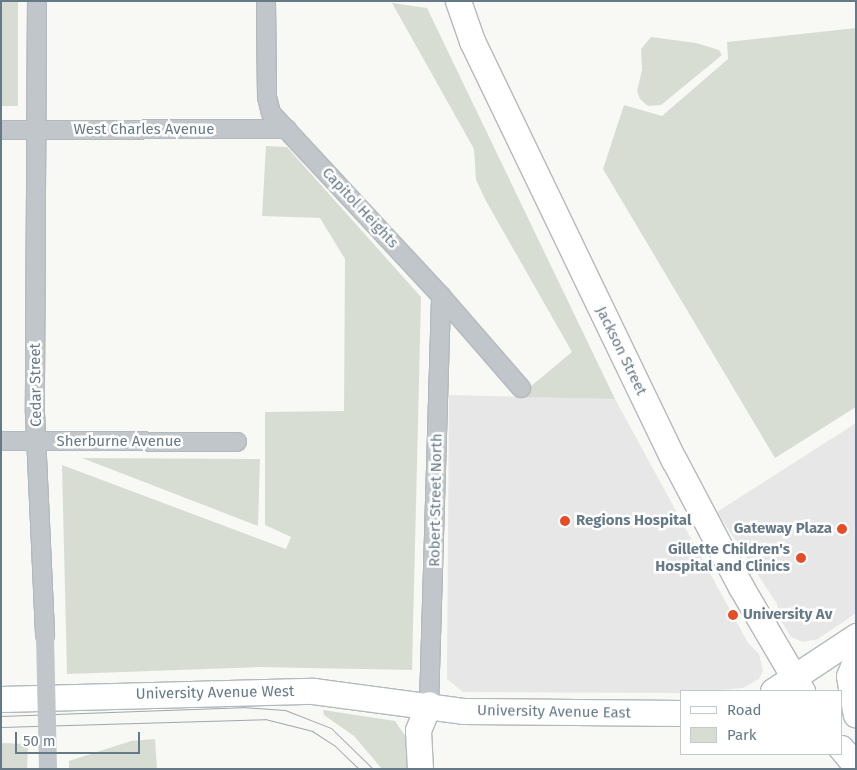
<!DOCTYPE html>
<html>
<head>
<meta charset="utf-8">
<style>
	body { margin:0 }
	#map { position:relative; width:857px; height:770px; overflow:hidden; background:#f8f8f5; font-family:"Fira Sans",sans-serif }
	div>[style] { position:absolute }
	[style*='--x'] { left:calc(var(--x)*1px); top:calc(var(--y)*1px); width:calc(var(--w)*1px); rotate:calc(var(--a)*1deg) }
	.built>* { inset:0; background:#e6e7e6 }
	.green>* { inset:0; background:#d8ddd4; transform-origin:0 0 }
	.roads { filter:drop-shadow(1px 0 #b3babe) drop-shadow(-1px 0 #b3babe) drop-shadow(0 1px #b3babe) drop-shadow(0 -1px #b3babe) }
	.street>* { height:18px; margin:-9px; padding:0 9px; transform-origin:9px; border-radius:9px; background:#c1c6ca }
	.secondary>* { height:25px; margin:-12.5px; padding:0 12.5px; transform-origin:12.5px; border-radius:12.5px; background:#fff }
	.tram>* { height:1px; margin:-0.5px; padding:0 0.5px; transform-origin:0.5px; border-radius:0.5px; background:#a0a8ae }
	.street-bridge>* { height:18px; margin:-9px; padding:0 9px; transform-origin:9px; border-radius:9px; background:#c1c6ca }
	.dots>* { width:14px; height:14px; translate:-50% -50%; box-sizing:border-box; border:2px solid #fff; border-radius:50% }
	span { translate:-50% -50%; white-space:nowrap; text-align:center; line-height:1.15; -webkit-text-stroke:5px #fff; paint-order:stroke }
	.street-label { font-size:15px; color:#667987 }
	.poi-label { font-size:15px; color:#667987; font-weight:700 }
	.left { translate:0 -50%; text-align:left }
	.right { translate:-100% -50%; text-align:right }
	.frame { position:absolute; inset:0; border:2px solid #667987; pointer-events:none }
	.legend { position:absolute; left:680px; top:690px; width:162px; height:65px; box-sizing:border-box; background:#fff; border:1px solid #c2c9cf; margin:0; padding:6px 9px; list-style:none; font-size:15px; color:#667987 }
	.legend li { display:flex; align-items:center; gap:10px; height:25px }
	.legend b { width:25px; border:1px solid #c2c9cf }
	.scale { position:absolute; left:15px; top:732px; width:125px; height:22px; box-sizing:border-box; border:2px solid #667987; border-top:0; padding-left:6px; font-size:15px; line-height:18px; white-space:nowrap; color:#667987; -webkit-text-stroke:4px #fff; paint-order:stroke }
</style>
</head>
<body>
<div id="map">
	<div class="built">
		<i style="clip-path:polygon(449px 395px,615px 399px,748px 643px,759px 654px,763px 671px,759px 679px,743px 688px,681px 693px,463px 692px,447px 679px)"></i>
		<i style="clip-path:polygon(856px 423px,856px 613px,818px 639px,803px 642px,791px 637px,780px 619px,777px 604px,717px 512px)"></i>
	</div>
	<div class="green">
		<i style="left:1px;top:1px;width:17px;height:105px"></i>
		<i style="clip-path:polygon(392px 3px,427px 8px,615px 399px,518px 397px,572px 352px,486px 201px,476px 180px,474px 149px)"></i>
		<i style="clip-path:polygon(856px 28px,856px 407px,775px 458px,603px 169px,624px 105px,662px 116px,728px 59px,727px 42px)"></i>
		<i style="clip-path:polygon(651px 37px,696px 43px,719px 50px,722px 55px,661px 105px,648px 106px,640px 99px,637px 91px,642px 70px,641px 49px)"></i>
		<i style="clip-path:polygon(266px 146px,287px 147px,421px 297px,412px 670px,260px 667px,67px 674px,62px 465px,286px 549px,291px 537px,265px 525px,265px 412px,344px 411px,345px 259px,320px 218px,262px 216px)"></i>
		<i style="clip-path:polygon(82px 458px,260px 459px,258px 526px)"></i>
		<i style="clip-path:polygon(323px 710px,395px 721px,406px 737px,413px 769px,382px 769px,354px 736px,324px 715px)"></i>
		<i style="clip-path:polygon(155px 739px,157px 769px,69px 769px,69px 761px,131px 741px)"></i>
		<i style="left:1px;top:743px;width:27px;height:26px;rotate:2deg"></i>
	</div>
	<div class="roads">
		<div class="street">
			<i style="--x:37;--y:1;--w:412;--a:90.3"></i>
			<i style="--x:35;--y:413;--w:223;--a:87.4"></i>
			<i style="--x:266;--y:1;--w:96;--a:89.4"></i>
			<i style="--x:267;--y:97;--w:16;--a:76"></i>
			<i style="--x:271;--y:113;--w:250;--a:47.1"></i>
			<i style="--x:441;--y:296;--w:122;--a:49"></i>
			<i style="--x:1;--y:130;--w:286;--a:-0.2"></i>
			<i style="--x:1;--y:441;--w:236;--a:0.2"></i>
			<i style="--x:429;--y:704;--w:408;--a:-88.3"></i>
		</div>
		<div class="secondary">
			<i style="--x:458;--y:1;--w:42;--a:70.7"></i>
			<i style="--x:472;--y:41;--w:465;--a:64.3"></i>
			<i style="--x:674;--y:460;--w:144;--a:62.2"></i>
			<i style="--x:741;--y:587;--w:121;--a:59.6"></i>
			<i style="--x:856;--y:659;--w:18;--a:112"></i>
			<i style="--x:849;--y:676;--w:39;--a:80"></i>
			<i style="--x:773;--y:691;--w:100;--a:-33.5"></i>
			<i style="--x:1;--y:699;--w:312;--a:-1.5"></i>
			<i style="--x:313;--y:691;--w:151;--a:7.6"></i>
			<i style="--x:463;--y:711;--w:218;--a:0.5"></i>
			<i style="--x:841;--y:748;--w:23;--a:50"></i>
			<i style="--x:420;--y:769;--w:39;--a:-93"></i>
			<i style="--x:418;--y:730;--w:28;--a:-67"></i>
		</div>
	</div>
	<div class="tram">
		<i style="--x:1;--y:716;--w:241;--a:-2.1"></i>
		<i style="--x:242;--y:707;--w:43;--a:4"></i>
		<i style="--x:285;--y:710;--w:49;--a:21.4"></i>
		<i style="--x:331;--y:728;--w:59;--a:44.3"></i>
		<i style="--x:1;--y:727;--w:264;--a:-1.7"></i>
		<i style="--x:265;--y:719;--w:49;--a:14.3"></i>
		<i style="--x:312;--y:731;--w:27;--a:33"></i>
		<i style="--x:335;--y:746;--w:33;--a:44"></i>
	</div>
	<div class="street-bridge">
		<i style="--x:45;--y:636;--w:133;--a:88.7"></i>
	</div>
	<div class="dots">
		<i style="left:565px;top:521px;background:#e64d27"></i>
		<i style="left:842px;top:529px;background:#e64d27"></i>
		<i style="left:801px;top:558px;background:#e64d27"></i>
		<i style="left:733px;top:615px;background:#e64d27"></i>
	</div>
	<div class="street-label">
		<span style="left:144px;top:130px">West Charles Avenue</span>
		<span style="left:360px;top:208px;rotate:47deg">Capitol Heights</span>
		<span style="left:621px;top:351px;rotate:64deg">Jackson Street</span>
		<span style="left:36px;top:385px;rotate:-91deg">Cedar Street</span>
		<span style="left:119px;top:442px">Sherburne Avenue</span>
		<span style="left:436px;top:500px;rotate:-89deg">Robert Street North</span>
		<span style="left:215px;top:693px;rotate:-1deg">University Avenue West</span>
		<span style="left:554px;top:712px;rotate:1deg">University Avenue East</span>
	</div>
	<div class="poi-label">
		<span class="left" style="left:576px;top:521px">Regions Hospital</span>
		<span class="right" style="left:832px;top:529px">Gateway Plaza</span>
		<span class="right" style="left:790px;top:558px">Gillette Children's<br>Hospital and Clinics</span>
		<span class="left" style="left:743px;top:615px">University Av</span>
	</div>
	<div class="frame"></div>
	<ul class="legend">
	<li><b style="height:6px;background:#fff"></b>Road</li>
	<li><b style="height:14px;background:#d8ddd4"></b>Park</li>
	</ul>
	<div class="scale">50 m</div>
</div>
</body>
</html>
